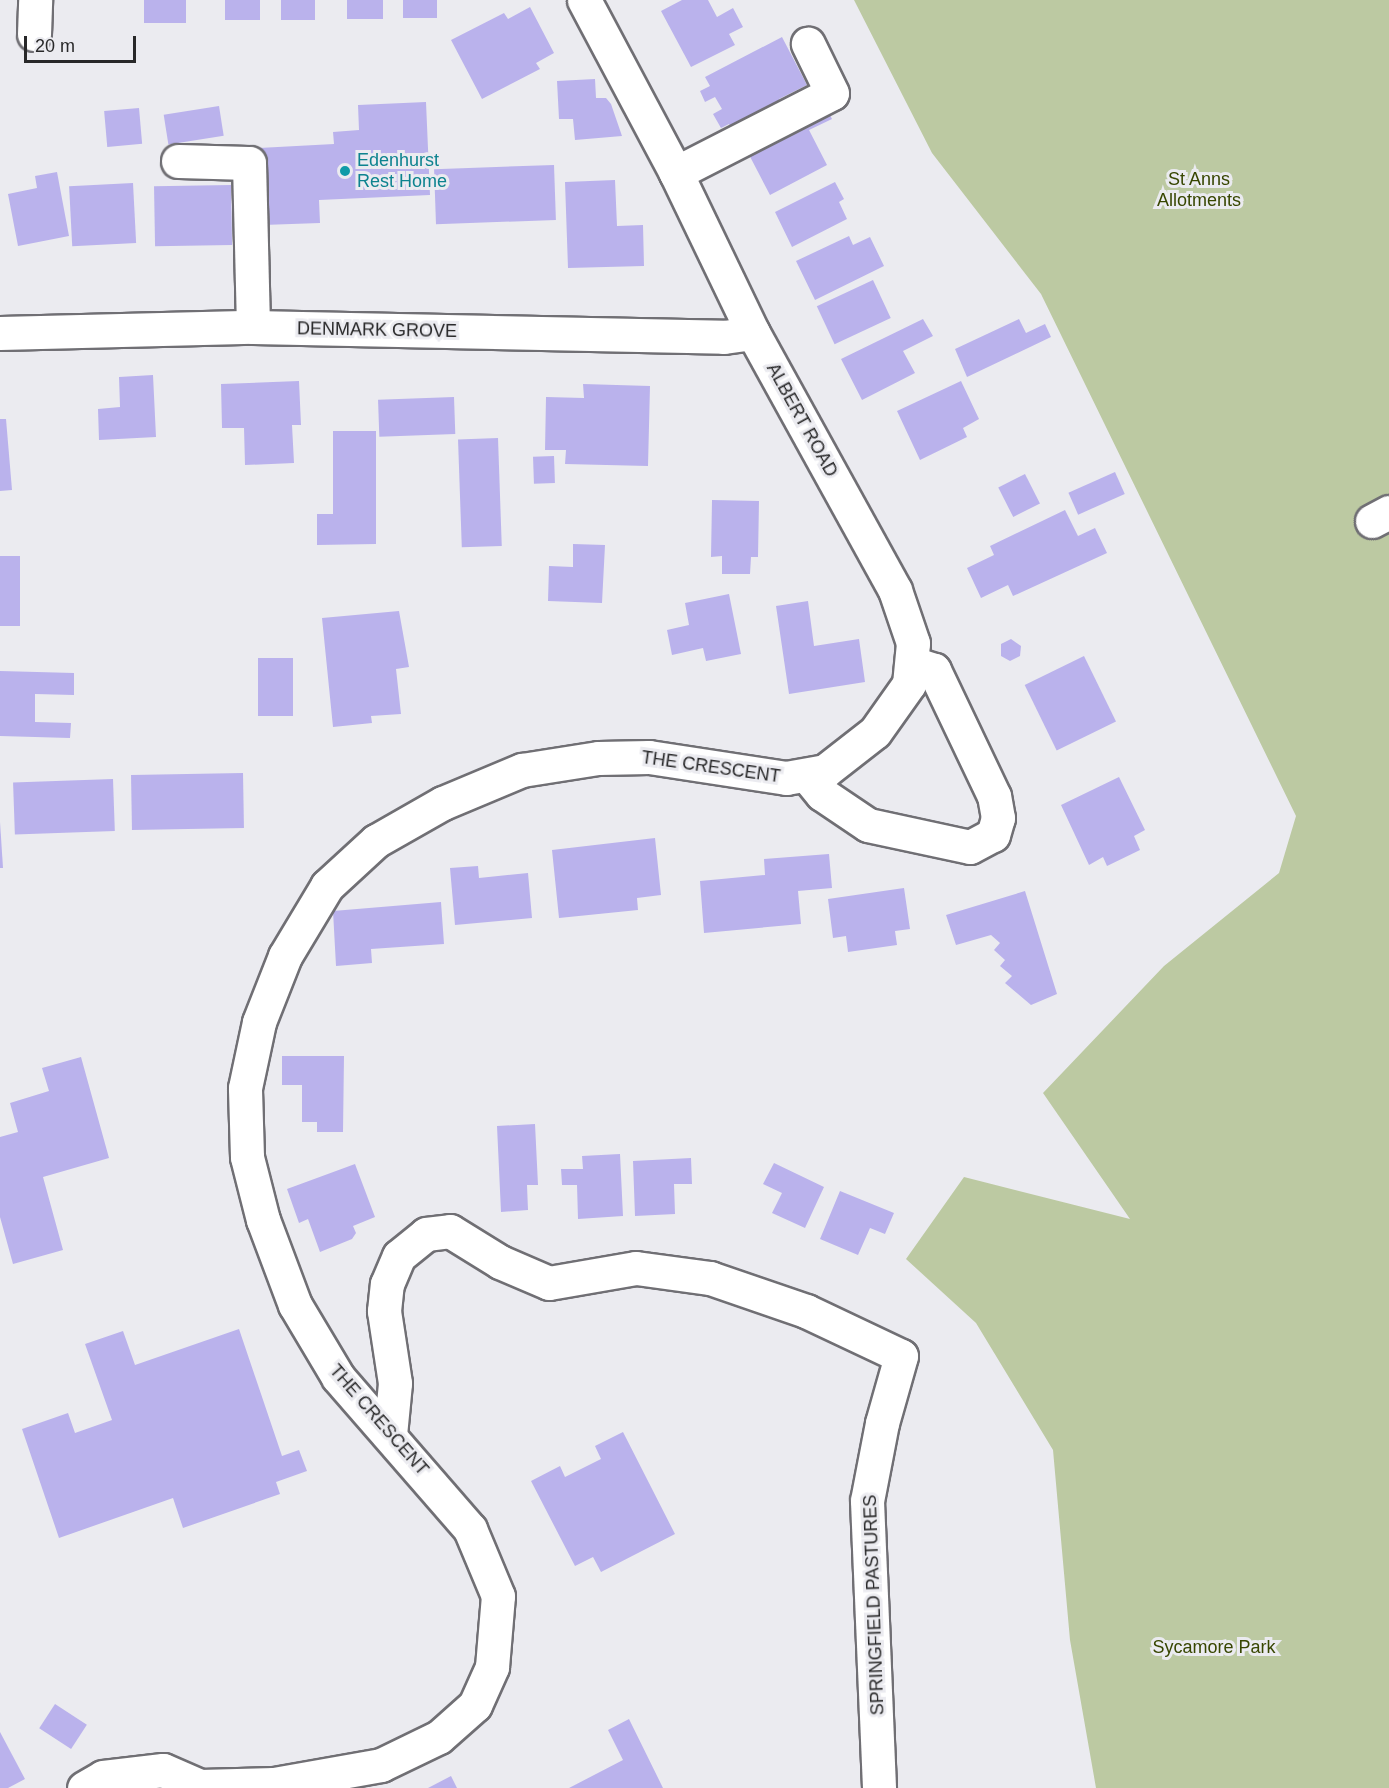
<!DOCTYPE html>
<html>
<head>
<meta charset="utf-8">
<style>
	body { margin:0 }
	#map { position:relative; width:1389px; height:1788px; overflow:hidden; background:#ebebf0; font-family:Arial,sans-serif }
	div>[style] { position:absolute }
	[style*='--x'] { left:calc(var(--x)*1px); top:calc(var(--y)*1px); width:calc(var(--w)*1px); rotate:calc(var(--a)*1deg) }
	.green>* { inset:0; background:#bcc9a2 }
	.building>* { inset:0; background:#bab2ec; transform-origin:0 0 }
	.roads { filter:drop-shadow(2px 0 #706f74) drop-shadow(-2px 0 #706f74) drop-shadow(0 2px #706f74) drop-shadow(0 -2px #706f74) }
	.minor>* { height:33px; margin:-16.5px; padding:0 16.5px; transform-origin:16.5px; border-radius:16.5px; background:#fff }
	.dots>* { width:16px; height:16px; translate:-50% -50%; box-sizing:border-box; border:3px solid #ebebf0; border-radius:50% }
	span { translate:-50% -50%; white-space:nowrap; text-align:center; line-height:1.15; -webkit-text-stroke:6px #ebebf0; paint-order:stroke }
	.culture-label { font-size:18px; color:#0d838f }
	.left { translate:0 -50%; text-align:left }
	.park-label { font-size:18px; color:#374600 }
	.street-label { font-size:18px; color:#282829 }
	.scale { position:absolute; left:24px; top:36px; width:112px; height:27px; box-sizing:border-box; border:3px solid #282829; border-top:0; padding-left:8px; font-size:18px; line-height:21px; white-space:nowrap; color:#282829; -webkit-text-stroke:4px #ebebf0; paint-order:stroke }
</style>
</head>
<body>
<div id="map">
	<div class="green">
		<i style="clip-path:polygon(854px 0,1389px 0,1389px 1788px,1096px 1788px,1070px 1640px,1053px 1450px,976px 1323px,906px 1259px,964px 1177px,1130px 1219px,1043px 1093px,1164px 966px,1279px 873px,1296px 816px,1041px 294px,932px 153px)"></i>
	</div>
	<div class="building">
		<i style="left:144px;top:0;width:42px;height:23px"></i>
		<i style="left:225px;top:0;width:35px;height:20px"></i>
		<i style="left:281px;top:0;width:34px;height:20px"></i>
		<i style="left:347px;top:0;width:36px;height:19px"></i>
		<i style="left:403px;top:0;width:34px;height:18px"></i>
		<i style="clip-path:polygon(682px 0,708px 0,717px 17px,733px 8px,743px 27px,729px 34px,735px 45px,691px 67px,661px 11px)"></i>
		<i style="clip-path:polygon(530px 7px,554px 53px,536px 63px,540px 69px,482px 99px,451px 40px,504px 13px,508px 19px)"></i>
		<i style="clip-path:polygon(782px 37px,807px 85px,779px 99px,785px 110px,735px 135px,729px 124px,721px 128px,713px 114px,722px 109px,715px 97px,705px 102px,700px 91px,710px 86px,705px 77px)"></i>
		<i style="clip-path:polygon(595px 79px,596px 98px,606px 98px,611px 104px,622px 136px,575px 140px,573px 119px,559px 119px,557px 81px)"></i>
		<i style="clip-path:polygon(426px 102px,430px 195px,319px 200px,320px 223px,263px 225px,259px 148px,334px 144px,333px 132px,359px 130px,358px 105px)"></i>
		<i style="left:219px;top:106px;width:30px;height:56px;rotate:81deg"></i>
		<i style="clip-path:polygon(826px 107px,832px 119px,809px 130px,827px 165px,770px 195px,745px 147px)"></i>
		<i style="left:139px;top:108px;width:36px;height:35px;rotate:85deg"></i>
		<i style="left:554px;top:165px;width:55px;height:120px;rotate:88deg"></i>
		<i style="clip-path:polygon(57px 172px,69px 236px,18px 246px,8px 194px,37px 188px,35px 176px)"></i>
		<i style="clip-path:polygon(615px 180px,617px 226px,643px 225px,644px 266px,568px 268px,565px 182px)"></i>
		<i style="clip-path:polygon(835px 182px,844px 199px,839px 202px,847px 219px,792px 247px,775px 212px)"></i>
		<i style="left:133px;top:183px;width:60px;height:64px;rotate:87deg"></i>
		<i style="left:231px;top:185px;width:60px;height:77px;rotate:89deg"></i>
		<i style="clip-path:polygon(849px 236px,853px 245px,870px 237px,884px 266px,815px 300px,796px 261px)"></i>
		<i style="left:873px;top:280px;width:42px;height:62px;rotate:65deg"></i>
		<i style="clip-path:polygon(923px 319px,933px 336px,903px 351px,915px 373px,862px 400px,841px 359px)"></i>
		<i style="clip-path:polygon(1019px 319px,1026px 333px,1045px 324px,1051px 337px,967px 377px,955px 349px)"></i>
		<i style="clip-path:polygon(153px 375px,156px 437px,99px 440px,98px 409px,120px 407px,119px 377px)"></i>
		<i style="clip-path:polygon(299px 381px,301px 425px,292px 425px,294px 463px,245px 465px,244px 428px,222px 428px,221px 384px)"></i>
		<i style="clip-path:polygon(961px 381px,979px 419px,963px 428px,967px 437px,920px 460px,897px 411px)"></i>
		<i style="clip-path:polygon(583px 384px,650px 386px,648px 466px,565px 464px,566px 450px,545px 450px,546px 397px,584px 398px)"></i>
		<i style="left:454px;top:397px;width:37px;height:76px;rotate:88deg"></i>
		<i style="clip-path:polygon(0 419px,6px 419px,12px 490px,0 491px)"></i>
		<i style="clip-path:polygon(333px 431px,376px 431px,376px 544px,317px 545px,317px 514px,333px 514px)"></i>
		<i style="left:498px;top:438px;width:108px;height:40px;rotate:88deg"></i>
		<i style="left:554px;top:456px;width:27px;height:21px;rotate:88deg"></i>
		<i style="left:1115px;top:472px;width:24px;height:51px;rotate:66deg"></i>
		<i style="left:1025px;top:474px;width:33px;height:30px;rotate:63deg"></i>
		<i style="clip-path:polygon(712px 500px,759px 501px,758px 557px,751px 557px,750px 574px,722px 574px,722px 556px,711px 557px)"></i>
		<i style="clip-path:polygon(1065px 510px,1078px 536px,1095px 528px,1107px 553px,1013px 596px,1008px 585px,981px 598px,967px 568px,994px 555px,990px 546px)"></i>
		<i style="clip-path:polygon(573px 544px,605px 545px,602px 603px,548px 601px,549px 566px,573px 567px)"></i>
		<i style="left:0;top:556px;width:20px;height:70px"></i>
		<i style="clip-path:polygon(729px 594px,741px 654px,706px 661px,703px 648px,672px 655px,667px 630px,689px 625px,685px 603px)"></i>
		<i style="clip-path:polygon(808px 601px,814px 646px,859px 639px,865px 682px,789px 694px,776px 606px)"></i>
		<i style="clip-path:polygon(399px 611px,409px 667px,396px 669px,401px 714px,371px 716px,372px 723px,333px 727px,322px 618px)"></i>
		<i style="clip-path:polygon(1011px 639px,1021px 646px,1020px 656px,1010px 661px,1001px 656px,1001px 644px)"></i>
		<i style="left:1084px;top:656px;width:73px;height:66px;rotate:64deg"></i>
		<i style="left:258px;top:658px;width:35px;height:58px"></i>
		<i style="clip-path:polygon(0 671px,74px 673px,74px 695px,35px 694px,35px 722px,71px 723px,70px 738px,0 736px)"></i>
		<i style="left:243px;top:773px;width:55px;height:112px;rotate:89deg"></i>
		<i style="clip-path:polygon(1119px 777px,1145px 830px,1134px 836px,1140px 850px,1107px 866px,1103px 857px,1089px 865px,1061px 805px)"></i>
		<i style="left:113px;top:779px;width:52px;height:100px;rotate:88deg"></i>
		<i style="clip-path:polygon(0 822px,3px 868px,0 868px)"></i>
		<i style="clip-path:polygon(655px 838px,661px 895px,637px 898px,638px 910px,559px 918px,552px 850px)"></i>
		<i style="clip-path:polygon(829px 854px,832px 888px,798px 891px,801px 924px,704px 933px,700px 881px,765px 875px,764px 859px)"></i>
		<i style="clip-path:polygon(478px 866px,479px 878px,528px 873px,532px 918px,455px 925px,450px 868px)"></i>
		<i style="clip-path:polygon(904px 888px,910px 929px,895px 931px,897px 945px,848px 952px,846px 936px,833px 938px,828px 899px)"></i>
		<i style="clip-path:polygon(1025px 891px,1057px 994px,1031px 1005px,1005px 983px,1012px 976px,1000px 966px,1005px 960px,994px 950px,1000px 943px,991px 935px,956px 945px,946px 915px)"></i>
		<i style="clip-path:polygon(441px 902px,444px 944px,371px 949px,372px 963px,336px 966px,333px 911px)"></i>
		<i style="clip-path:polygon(282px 1056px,344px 1056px,343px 1132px,317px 1132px,317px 1122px,302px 1122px,302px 1085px,282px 1085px)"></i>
		<i style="clip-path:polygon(81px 1057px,109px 1158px,43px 1177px,63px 1250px,13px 1264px,0 1217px,0 1137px,18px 1132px,10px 1103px,49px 1091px,42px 1068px)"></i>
		<i style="clip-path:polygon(535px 1124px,538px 1185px,527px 1185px,528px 1210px,501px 1212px,497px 1126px)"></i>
		<i style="clip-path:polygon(620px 1154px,623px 1216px,578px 1219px,577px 1185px,562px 1185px,561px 1169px,583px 1169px,582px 1156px)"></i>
		<i style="clip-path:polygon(691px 1158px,692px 1184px,674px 1184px,675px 1214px,635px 1216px,633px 1161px)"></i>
		<i style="clip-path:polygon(774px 1163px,824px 1187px,805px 1228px,772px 1213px,782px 1193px,763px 1184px)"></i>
		<i style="clip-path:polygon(355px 1164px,375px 1217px,353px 1226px,356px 1233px,352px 1239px,320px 1252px,308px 1219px,299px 1223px,287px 1189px)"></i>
		<i style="clip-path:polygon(840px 1191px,894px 1213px,885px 1234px,870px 1228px,858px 1255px,820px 1239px)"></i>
		<i style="clip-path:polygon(239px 1329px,282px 1456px,299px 1450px,307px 1471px,276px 1482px,280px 1494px,183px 1528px,173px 1498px,59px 1538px,22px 1429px,68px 1413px,75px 1433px,112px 1420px,85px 1344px,123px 1331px,135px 1365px)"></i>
		<i style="clip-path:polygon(623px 1432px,675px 1534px,601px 1572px,593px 1557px,575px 1566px,531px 1481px,560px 1466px,565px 1477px,601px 1459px,595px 1446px)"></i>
		<i style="left:55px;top:1704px;width:38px;height:29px;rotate:33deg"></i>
		<i style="clip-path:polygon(629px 1719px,663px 1788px,569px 1788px,623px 1760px,608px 1730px)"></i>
		<i style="clip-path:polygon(0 1732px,25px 1779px,8px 1788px,0 1788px)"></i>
		<i style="clip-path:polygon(451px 1776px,457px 1788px,428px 1788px)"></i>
	</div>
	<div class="roads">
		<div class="minor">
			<i style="--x:34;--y:34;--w:34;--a:-88"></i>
			<i style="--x:178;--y:161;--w:71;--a:1.6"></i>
			<i style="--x:249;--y:163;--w:164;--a:88.6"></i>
			<i style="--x:676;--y:173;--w:175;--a:-27.1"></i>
			<i style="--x:832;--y:93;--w:55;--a:-116.1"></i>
			<i style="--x:0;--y:333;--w:253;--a:-1.4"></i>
			<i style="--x:253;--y:327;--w:471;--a:1.2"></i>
			<i style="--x:724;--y:337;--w:29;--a:-8"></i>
			<i style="--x:1372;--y:521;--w:19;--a:-28"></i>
			<i style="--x:808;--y:777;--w:22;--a:51"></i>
			<i style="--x:822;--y:794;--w:55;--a:34"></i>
			<i style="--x:868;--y:825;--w:104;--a:12.2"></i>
			<i style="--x:970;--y:847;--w:26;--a:-28"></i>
			<i style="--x:993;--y:835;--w:18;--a:-74"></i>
			<i style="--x:998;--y:818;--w:22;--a:-100"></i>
			<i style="--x:994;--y:796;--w:140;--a:-115.5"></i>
			<i style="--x:934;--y:670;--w:22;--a:-162"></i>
			<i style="--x:390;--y:1435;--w:52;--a:-84.5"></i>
			<i style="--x:395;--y:1383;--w:73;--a:-98.7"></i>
			<i style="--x:384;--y:1311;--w:27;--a:-84"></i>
			<i style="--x:387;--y:1284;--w:30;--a:-67"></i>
			<i style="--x:399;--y:1256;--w:35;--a:-39"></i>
			<i style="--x:426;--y:1234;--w:24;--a:-7"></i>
			<i style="--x:450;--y:1231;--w:59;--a:31.8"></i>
			<i style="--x:500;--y:1262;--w:53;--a:23.2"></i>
			<i style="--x:549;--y:1283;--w:88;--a:-9.8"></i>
			<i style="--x:636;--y:1268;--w:75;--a:7.7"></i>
			<i style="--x:710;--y:1278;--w:102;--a:19"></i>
			<i style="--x:806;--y:1311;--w:105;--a:25.3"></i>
			<i style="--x:901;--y:1356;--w:70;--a:105.8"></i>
			<i style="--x:882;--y:1423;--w:79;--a:100.9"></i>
			<i style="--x:867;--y:1501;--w:287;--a:87.6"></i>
			<i style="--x:84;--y:1788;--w:22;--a:-30"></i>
			<i style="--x:103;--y:1777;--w:60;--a:-6.7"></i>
			<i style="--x:163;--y:1770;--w:40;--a:23.4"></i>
			<i style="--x:200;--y:1786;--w:74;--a:-1.5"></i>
			<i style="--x:274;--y:1784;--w:109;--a:-10.1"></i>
			<i style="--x:381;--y:1765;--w:64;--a:-25.8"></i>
			<i style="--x:439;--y:1737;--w:48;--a:-41.6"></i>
			<i style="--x:475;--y:1705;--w:42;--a:-65.9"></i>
			<i style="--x:492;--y:1667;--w:71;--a:-85.2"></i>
			<i style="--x:498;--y:1596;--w:73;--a:-112.7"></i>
			<i style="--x:470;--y:1529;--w:201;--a:-131"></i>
			<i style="--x:338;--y:1377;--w:84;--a:-120.8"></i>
			<i style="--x:295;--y:1305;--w:91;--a:-110.6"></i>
			<i style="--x:263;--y:1220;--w:65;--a:-104.3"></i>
			<i style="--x:247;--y:1157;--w:69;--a:-91.7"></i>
			<i style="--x:245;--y:1088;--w:67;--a:-78"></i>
			<i style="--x:259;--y:1022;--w:71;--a:-68.5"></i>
			<i style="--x:285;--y:956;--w:82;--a:-59"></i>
			<i style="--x:327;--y:886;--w:67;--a:-42.6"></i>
			<i style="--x:376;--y:841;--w:77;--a:-29.6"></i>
			<i style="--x:443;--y:803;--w:86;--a:-22.7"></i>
			<i style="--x:522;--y:770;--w:77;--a:-9"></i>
			<i style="--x:598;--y:758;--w:51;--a:-1.1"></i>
			<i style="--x:649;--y:757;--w:139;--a:8.7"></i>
			<i style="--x:786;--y:778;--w:40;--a:-10"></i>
			<i style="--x:825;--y:771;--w:63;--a:-38"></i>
			<i style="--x:875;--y:732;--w:59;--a:-54.7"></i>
			<i style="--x:909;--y:684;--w:41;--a:-84.4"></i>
			<i style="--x:913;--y:643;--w:56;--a:-108.8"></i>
			<i style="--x:895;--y:590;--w:294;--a:-118.9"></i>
			<i style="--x:753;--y:333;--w:178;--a:-115.7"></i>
			<i style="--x:676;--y:173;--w:196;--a:-118"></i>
		</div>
	</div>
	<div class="dots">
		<i style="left:345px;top:171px;background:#0f9aa8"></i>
	</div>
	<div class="culture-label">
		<span class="left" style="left:357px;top:171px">Edenhurst<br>Rest Home</span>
	</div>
	<div class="park-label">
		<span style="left:1199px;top:190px">St Anns<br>Allotments</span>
		<span style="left:1214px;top:1647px">Sycamore Park</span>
	</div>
	<div class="street-label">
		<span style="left:377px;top:330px;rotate:1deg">DENMARK GROVE</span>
		<span style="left:802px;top:420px;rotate:61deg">ALBERT ROAD</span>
		<span style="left:711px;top:767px;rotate:8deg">THE CRESCENT</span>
		<span style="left:379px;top:1420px;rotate:49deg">THE CRESCENT</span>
		<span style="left:874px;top:1605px;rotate:-92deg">SPRINGFIELD PASTURES</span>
	</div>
	<div class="scale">20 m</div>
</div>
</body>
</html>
